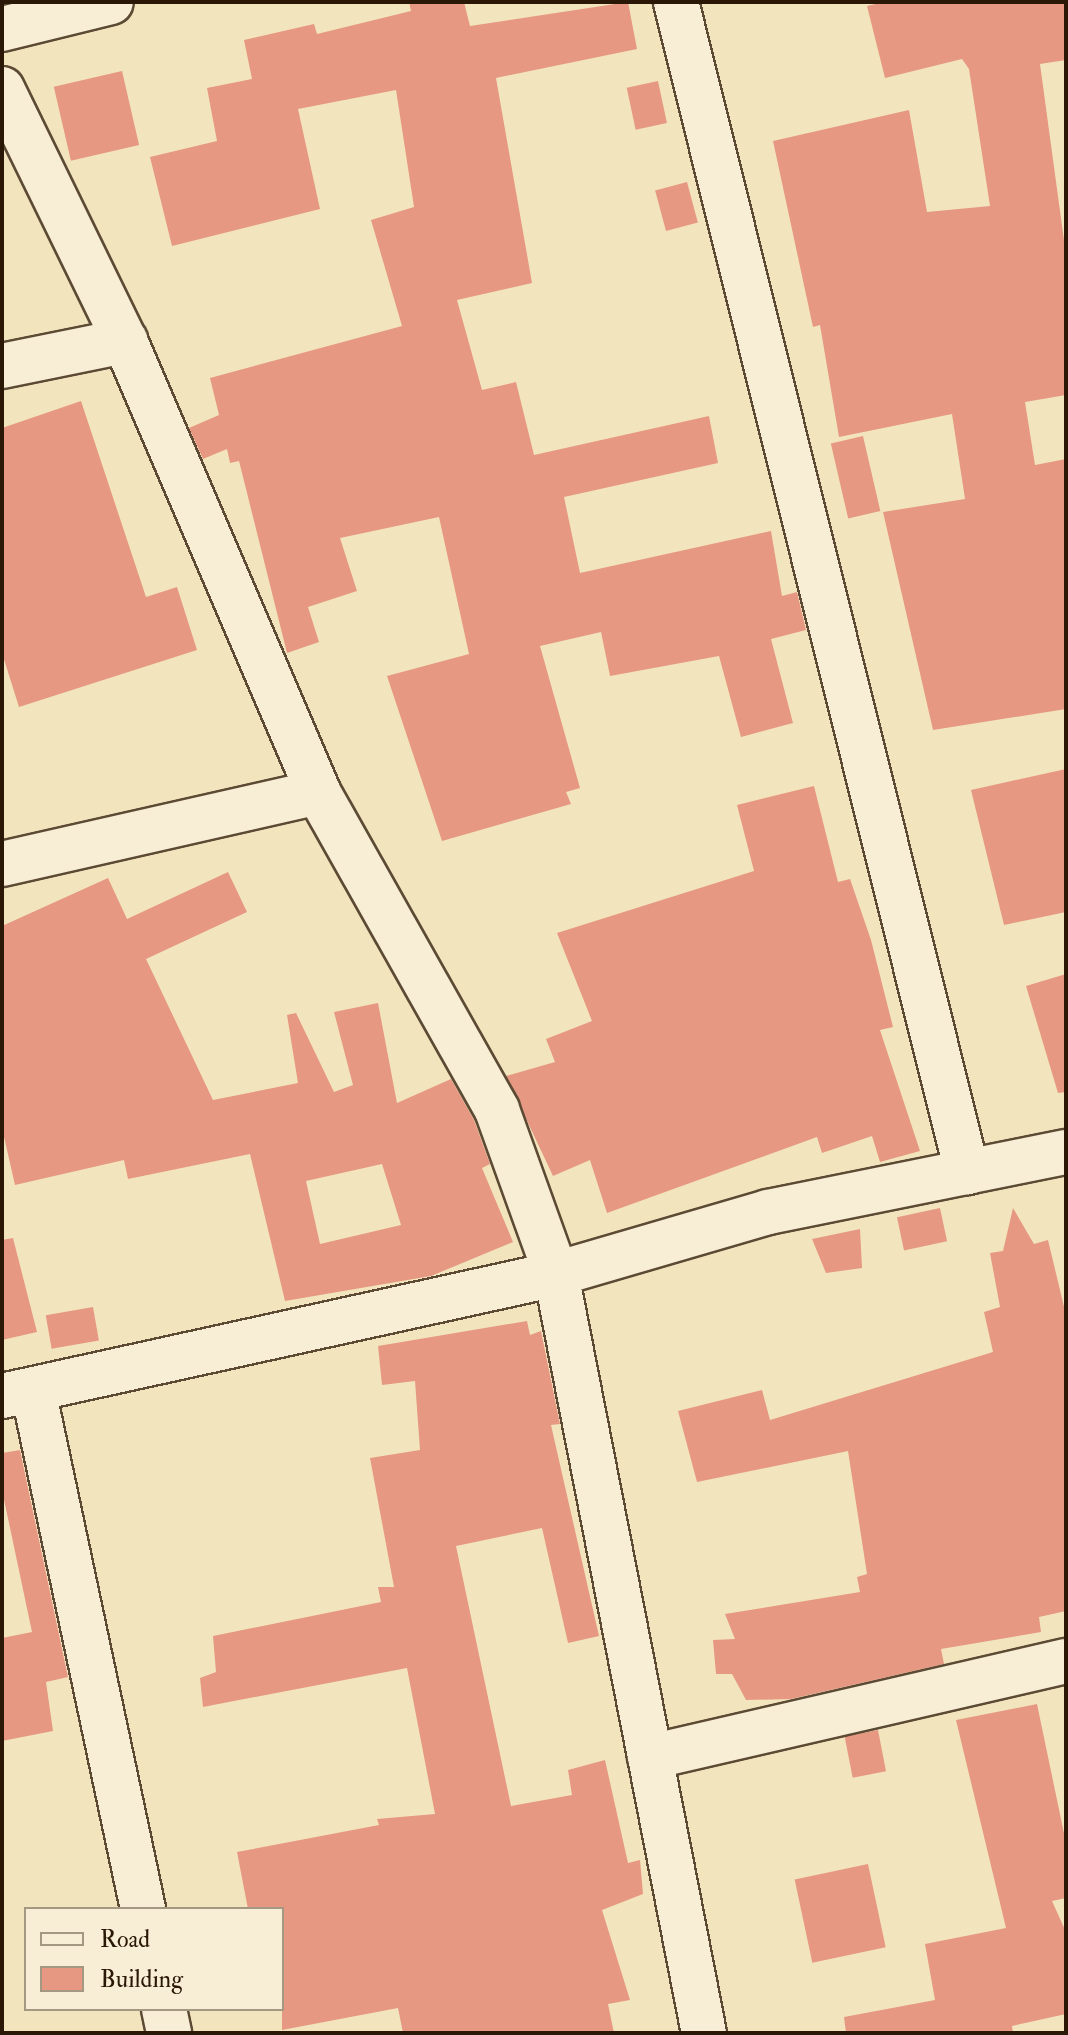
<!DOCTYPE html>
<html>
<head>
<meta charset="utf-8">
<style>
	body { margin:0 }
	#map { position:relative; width:1068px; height:2035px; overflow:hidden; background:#f2e5be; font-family:"IM FELL Double Pica",serif }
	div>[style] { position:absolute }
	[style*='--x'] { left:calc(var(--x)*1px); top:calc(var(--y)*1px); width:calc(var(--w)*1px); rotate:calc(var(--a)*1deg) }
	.building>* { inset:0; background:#e69883; transform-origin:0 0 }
	.roads { filter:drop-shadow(2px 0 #5c4a34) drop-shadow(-2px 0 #5c4a34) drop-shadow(0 2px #5c4a34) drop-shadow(0 -2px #5c4a34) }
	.minor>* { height:44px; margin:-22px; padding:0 22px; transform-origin:22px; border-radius:22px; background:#f7eed5 }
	span { translate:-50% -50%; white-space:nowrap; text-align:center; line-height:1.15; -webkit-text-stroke:6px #f7eed5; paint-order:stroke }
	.frame { position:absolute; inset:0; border:4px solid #2a1706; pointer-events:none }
	.legend { position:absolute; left:24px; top:1907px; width:260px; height:104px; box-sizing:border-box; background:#f7eed5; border:2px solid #a59882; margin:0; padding:10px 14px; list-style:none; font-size:24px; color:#2a1706 }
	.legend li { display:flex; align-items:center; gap:16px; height:40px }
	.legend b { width:40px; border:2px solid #a59882 }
</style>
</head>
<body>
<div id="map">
	<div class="building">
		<i style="clip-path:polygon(409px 2px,464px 2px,470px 26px,628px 2px,637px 49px,496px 78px,532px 283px,457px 300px,482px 390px,516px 382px,534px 455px,709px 416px,718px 463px,564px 497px,580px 573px,771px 531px,782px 596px,797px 592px,806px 630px,771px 639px,793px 723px,741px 737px,719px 656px,610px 676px,601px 632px,540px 646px,580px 788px,566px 792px,571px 804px,442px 841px,387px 676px,469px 654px,439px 517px,340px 538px,357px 591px,308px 607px,319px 642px,287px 653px,239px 461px,230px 463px,227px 449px,203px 459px,189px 428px,219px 415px,210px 378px,402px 326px,371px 220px,414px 207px,396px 90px,298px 109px,320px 209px,172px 246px,150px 157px,217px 141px,207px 88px,252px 79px,244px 40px,314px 24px,317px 34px,411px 11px)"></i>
		<i style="clip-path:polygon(884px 2px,1066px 2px,1066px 60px,1040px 64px,1066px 255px,1066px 395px,1025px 402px,1035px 465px,1066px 459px,1066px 709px,933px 730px,883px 512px,965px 499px,952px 414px,839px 437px,820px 325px,813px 327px,773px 141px,909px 110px,927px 212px,990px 206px,969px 69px,962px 59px,885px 78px,867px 6px)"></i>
		<i style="left:122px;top:71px;width:76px;height:70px;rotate:77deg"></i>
		<i style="left:658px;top:81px;width:43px;height:32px;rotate:78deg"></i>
		<i style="left:687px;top:182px;width:42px;height:33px;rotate:75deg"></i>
		<i style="clip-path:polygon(81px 401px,146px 597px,177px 587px,197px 650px,19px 707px,2px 653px,2px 428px)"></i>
		<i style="left:863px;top:436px;width:77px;height:33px;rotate:77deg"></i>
		<i style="clip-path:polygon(1066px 769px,1066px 912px,1004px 925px,971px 790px)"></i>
		<i style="clip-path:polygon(814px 786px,838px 882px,850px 879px,871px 940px,893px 1027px,880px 1030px,920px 1151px,880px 1162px,872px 1136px,822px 1153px,817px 1137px,607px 1213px,590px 1160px,553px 1176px,506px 1076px,555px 1062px,546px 1039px,592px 1021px,557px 933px,754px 871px,737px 805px)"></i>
		<i style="clip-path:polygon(evenodd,228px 872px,247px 912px,146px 959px,213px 1100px,298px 1083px,287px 1015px,296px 1013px,334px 1092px,353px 1085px,334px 1012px,378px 1003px,397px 1103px,451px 1079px,474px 1120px,490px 1164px,482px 1168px,513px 1242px,431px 1276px,285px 1301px,250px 1154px,128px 1179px,124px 1160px,15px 1185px,2px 1128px,2px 926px,108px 878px,127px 919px,228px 872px,382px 1164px,401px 1225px,320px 1244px,306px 1181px,382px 1164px)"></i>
		<i style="clip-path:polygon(1066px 974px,1066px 1092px,1058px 1093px,1026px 986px)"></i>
		<i style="left:940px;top:1208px;width:34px;height:44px;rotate:78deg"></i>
		<i style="clip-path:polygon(1013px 1208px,1034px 1244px,1048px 1240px,1066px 1315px,1066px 1611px,1039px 1617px,1041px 1632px,941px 1649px,944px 1664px,791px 1699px,746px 1700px,732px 1674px,716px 1674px,713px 1640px,735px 1639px,725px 1614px,860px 1592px,857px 1577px,867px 1574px,848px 1451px,697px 1482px,678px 1411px,762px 1390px,770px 1420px,993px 1352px,984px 1312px,1000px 1307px,990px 1253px,1003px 1251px)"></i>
		<i style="clip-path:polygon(860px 1229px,862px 1268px,826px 1273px,812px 1239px)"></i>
		<i style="clip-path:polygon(13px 1238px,37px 1332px,2px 1340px,2px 1240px)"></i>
		<i style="left:93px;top:1307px;width:34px;height:48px;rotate:80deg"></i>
		<i style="clip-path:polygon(527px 1321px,530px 1335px,541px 1331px,560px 1424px,551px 1425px,599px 1636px,568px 1643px,542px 1528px,456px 1546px,511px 1806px,572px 1795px,568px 1770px,605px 1760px,628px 1863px,640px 1860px,643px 1894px,602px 1910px,630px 2000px,608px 2004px,614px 2033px,403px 2033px,398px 2008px,282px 2030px,282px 1909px,248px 1909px,237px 1852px,379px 1825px,377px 1819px,435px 1814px,407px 1668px,203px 1707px,200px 1678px,216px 1672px,213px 1636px,381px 1602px,378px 1587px,394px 1587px,370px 1458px,420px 1450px,415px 1381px,382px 1385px,378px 1346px)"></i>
		<i style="clip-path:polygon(20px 1450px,68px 1677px,46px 1682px,53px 1731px,2px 1741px,2px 1638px,32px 1632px,2px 1490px,2px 1453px)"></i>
		<i style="clip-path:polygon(1037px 1704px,1066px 1843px,1066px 1898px,1052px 1901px,1066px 1932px,1066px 2014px,1012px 2026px,1013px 2033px,846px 2033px,844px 2017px,935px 2000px,925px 1944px,1006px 1928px,956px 1720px)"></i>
		<i style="left:878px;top:1730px;width:42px;height:34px;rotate:79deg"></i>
		<i style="left:868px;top:1864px;width:85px;height:75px;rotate:78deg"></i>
	</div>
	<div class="roads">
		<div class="minor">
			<i style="--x:676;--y:2;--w:1206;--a:76.03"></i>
			<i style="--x:2;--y:29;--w:112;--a:-13.9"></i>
			<i style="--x:2;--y:89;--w:280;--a:64"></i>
			<i style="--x:125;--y:341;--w:491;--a:66.8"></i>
			<i style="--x:318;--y:792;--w:365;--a:60.6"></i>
			<i style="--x:497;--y:1110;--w:174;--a:70.2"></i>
			<i style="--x:556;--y:1274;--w:773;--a:78.97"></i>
			<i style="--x:2;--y:366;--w:126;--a:-11.5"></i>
			<i style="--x:2;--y:864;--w:324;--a:-12.8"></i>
			<i style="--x:33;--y:1390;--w:531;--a:78.03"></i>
			<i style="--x:2;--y:1396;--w:567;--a:-12.42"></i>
			<i style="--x:556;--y:1274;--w:221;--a:-16.3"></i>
			<i style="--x:768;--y:1212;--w:304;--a:-11.4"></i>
			<i style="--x:650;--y:1757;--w:427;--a:-13"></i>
			<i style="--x:164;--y:2009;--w:25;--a:78"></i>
		</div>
	</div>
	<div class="frame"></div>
	<ul class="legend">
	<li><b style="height:10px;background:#f7eed5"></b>Road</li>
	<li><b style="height:22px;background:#e69883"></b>Building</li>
	</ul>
</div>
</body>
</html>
